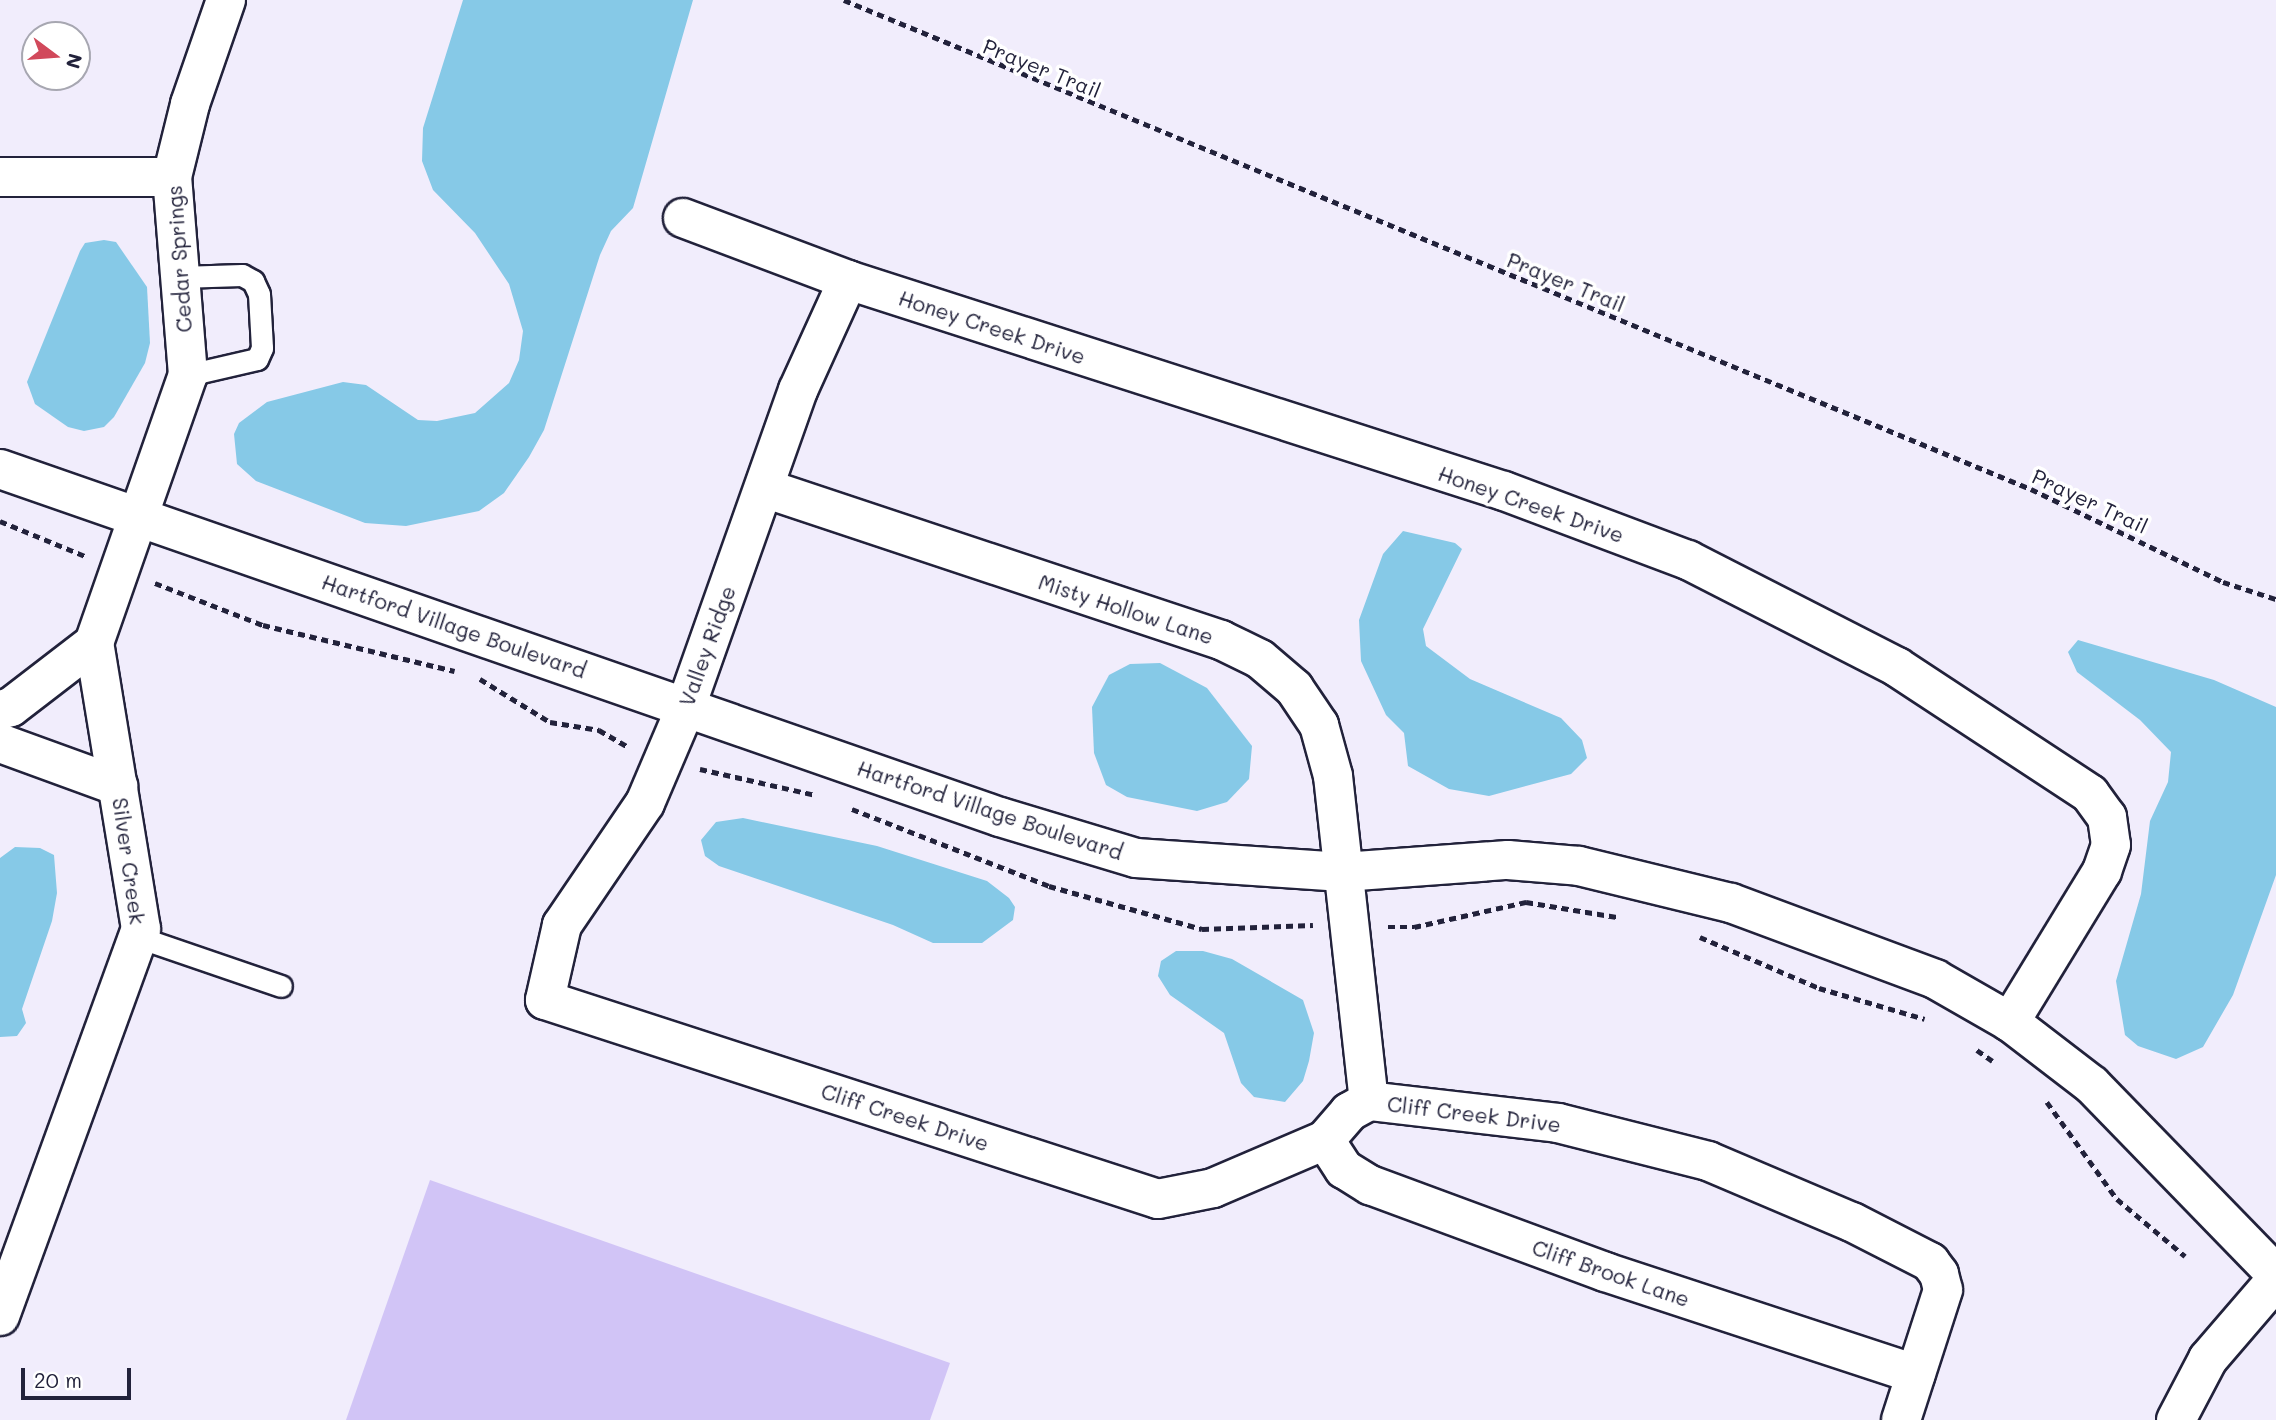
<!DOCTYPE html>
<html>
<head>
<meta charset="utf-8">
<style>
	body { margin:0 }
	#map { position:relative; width:2276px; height:1420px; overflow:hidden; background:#f1edfc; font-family:Mali,sans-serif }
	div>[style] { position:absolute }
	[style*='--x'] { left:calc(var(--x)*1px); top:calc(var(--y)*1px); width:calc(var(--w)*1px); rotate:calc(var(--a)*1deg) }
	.water>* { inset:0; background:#86c9e7 }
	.building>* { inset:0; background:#d1c4f6 }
	.path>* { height:4.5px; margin-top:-2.25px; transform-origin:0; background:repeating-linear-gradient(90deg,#22223b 0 7px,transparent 0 12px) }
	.roads { filter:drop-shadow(2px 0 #22223b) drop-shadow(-2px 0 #22223b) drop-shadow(0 2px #22223b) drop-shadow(0 -2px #22223b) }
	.lane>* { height:21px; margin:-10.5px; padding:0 10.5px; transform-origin:10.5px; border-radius:10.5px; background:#fff }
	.street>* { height:38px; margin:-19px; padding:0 19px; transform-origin:19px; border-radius:19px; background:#fff }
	span { translate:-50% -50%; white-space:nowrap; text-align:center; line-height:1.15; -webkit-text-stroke:7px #fff; paint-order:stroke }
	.street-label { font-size:21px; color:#22223b }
	.north { position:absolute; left:21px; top:21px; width:70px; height:70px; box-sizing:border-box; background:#fff; border:2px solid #a7a7b1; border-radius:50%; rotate:106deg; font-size:19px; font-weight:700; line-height:28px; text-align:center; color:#22223b }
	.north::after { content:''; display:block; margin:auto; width:24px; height:32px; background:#d1495b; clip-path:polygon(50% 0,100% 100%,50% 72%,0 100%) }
	.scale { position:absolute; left:21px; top:1368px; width:110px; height:32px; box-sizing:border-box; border:4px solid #22223b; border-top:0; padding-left:9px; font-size:21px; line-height:24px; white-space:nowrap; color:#22223b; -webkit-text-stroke:5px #fff; paint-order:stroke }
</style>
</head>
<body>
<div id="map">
	<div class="water">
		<i style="clip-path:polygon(463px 0,693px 0,633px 208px,611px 231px,600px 255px,544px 430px,529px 457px,504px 493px,479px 511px,406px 526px,365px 523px,256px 481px,237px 464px,234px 434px,239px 423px,267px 402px,343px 382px,366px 385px,418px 420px,437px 421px,475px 413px,509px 383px,519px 360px,523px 331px,509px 284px,475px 233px,433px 190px,422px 161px,423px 128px)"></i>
		<i style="clip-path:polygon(104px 240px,116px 242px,147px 287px,150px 343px,145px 363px,114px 417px,104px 427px,84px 431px,68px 427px,35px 404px,27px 382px,80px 251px,85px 243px)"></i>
		<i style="clip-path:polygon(1403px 531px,1455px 543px,1462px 549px,1423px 629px,1426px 646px,1470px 679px,1561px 718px,1582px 740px,1587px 758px,1571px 774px,1489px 796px,1449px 789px,1408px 766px,1404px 733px,1386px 715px,1361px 661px,1359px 620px,1383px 554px)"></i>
		<i style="clip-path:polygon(2078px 640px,2214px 680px,2276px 707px,2276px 875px,2233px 995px,2203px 1047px,2176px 1059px,2138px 1046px,2125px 1035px,2116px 981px,2141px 894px,2150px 821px,2168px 782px,2171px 752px,2140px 720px,2077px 672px,2068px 652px)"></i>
		<i style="clip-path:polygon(1160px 663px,1207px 688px,1252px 746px,1249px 779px,1227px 802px,1197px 811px,1127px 797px,1106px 785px,1094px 753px,1092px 707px,1109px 675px,1130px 664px)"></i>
		<i style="clip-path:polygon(743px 818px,877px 846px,987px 881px,1009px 898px,1015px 907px,1013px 920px,982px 943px,933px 943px,893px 925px,719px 866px,705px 856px,701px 840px,716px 822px)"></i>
		<i style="clip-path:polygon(15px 847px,40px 848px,54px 855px,57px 893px,52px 921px,22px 1009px,26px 1023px,17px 1036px,0 1037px,0 858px)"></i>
		<i style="clip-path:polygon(1176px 951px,1203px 951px,1232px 959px,1303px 1000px,1314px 1033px,1309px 1061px,1303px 1081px,1285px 1102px,1254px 1097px,1241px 1083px,1224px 1033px,1170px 995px,1158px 976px,1161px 961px)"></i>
	</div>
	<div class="building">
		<i style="clip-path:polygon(430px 1180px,950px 1363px,930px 1420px,346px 1420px)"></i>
	</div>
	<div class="path">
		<i style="--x:844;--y:0;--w:1284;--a:22.39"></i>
		<i style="--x:2031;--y:489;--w:213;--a:25.8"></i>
		<i style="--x:2223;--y:582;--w:56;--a:17.8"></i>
		<i style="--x:0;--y:521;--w:92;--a:22.4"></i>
		<i style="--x:155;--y:583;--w:116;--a:21.3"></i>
		<i style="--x:263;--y:625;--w:197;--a:13.5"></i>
		<i style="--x:480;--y:679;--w:82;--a:31.6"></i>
		<i style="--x:550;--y:722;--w:50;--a:9.3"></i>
		<i style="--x:599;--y:730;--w:34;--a:30"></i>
		<i style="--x:700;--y:769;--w:118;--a:12.7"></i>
		<i style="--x:852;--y:809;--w:212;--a:21.3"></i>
		<i style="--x:1049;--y:886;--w:159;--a:15.7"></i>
		<i style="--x:1202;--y:929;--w:111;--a:-2.1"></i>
		<i style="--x:1388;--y:927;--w:26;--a:0"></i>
		<i style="--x:1414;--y:927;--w:115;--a:-12.6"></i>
		<i style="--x:1526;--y:902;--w:92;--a:9.4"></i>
		<i style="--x:1700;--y:937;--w:129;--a:23.2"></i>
		<i style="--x:1819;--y:988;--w:110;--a:16.3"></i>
		<i style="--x:1977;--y:1050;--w:19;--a:35"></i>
		<i style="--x:2047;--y:1102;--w:120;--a:54.2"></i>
		<i style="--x:2117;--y:1199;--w:89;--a:40"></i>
	</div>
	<div class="roads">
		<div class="lane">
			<i style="--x:180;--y:277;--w:62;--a:-1.8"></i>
			<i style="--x:242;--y:275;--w:13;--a:29"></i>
			<i style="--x:253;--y:281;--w:14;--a:65"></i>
			<i style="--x:259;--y:294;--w:54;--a:86.8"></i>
			<i style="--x:262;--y:348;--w:12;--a:114"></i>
			<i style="--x:257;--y:359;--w:71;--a:166.9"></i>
			<i style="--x:138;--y:937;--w:151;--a:18.9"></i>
		</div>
		<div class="street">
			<i style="--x:0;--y:177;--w:172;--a:0"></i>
			<i style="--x:683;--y:218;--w:176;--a:20.6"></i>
			<i style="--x:848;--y:280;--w:689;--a:17.83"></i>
			<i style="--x:1504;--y:491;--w:197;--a:20.6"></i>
			<i style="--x:1688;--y:560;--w:235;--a:27.1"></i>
			<i style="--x:1897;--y:667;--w:231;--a:33.3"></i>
			<i style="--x:2090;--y:794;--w:29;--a:54"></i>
			<i style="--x:2107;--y:817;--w:28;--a:82"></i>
			<i style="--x:2111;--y:845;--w:28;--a:109"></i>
			<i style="--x:2102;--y:871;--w:177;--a:121.4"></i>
			<i style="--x:848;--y:280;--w:121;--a:114.4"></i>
			<i style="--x:798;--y:390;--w:336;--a:109.5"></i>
			<i style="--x:686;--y:707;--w:104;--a:113.1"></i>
			<i style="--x:645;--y:803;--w:148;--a:124.2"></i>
			<i style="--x:562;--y:925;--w:77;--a:102.8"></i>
			<i style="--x:545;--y:1000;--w:644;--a:17.99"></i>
			<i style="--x:1158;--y:1199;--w:56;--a:-11.3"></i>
			<i style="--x:1213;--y:1188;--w:122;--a:-23.2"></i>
			<i style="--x:1325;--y:1140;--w:37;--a:-49"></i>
			<i style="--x:1349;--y:1112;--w:23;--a:-29"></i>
			<i style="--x:1369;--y:1101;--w:190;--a:6.6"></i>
			<i style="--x:1558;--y:1123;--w:155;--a:14.2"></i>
			<i style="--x:1708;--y:1161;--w:156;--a:23"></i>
			<i style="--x:1852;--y:1222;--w:88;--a:27.1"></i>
			<i style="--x:1930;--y:1262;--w:15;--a:53"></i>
			<i style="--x:1939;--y:1274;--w:16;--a:76"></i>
			<i style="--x:1943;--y:1290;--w:137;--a:107.9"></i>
			<i style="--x:0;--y:469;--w:1059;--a:19.19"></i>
			<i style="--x:1000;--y:817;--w:142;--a:16.8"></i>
			<i style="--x:1136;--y:858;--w:207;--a:3.9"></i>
			<i style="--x:1343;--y:872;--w:165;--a:-4.2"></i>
			<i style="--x:1508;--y:860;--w:71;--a:4.8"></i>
			<i style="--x:1579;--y:866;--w:156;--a:13.7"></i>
			<i style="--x:1731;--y:903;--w:218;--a:20.4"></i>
			<i style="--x:1935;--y:979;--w:86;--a:29.8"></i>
			<i style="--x:2010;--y:1022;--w:103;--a:37.5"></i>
			<i style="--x:2092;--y:1085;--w:264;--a:45.8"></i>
			<i style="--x:764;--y:488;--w:482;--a:18.4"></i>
			<i style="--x:1221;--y:640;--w:43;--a:26"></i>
			<i style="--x:1260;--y:659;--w:45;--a:40.5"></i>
			<i style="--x:1294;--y:688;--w:45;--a:56"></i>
			<i style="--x:1319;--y:725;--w:53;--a:74.6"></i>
			<i style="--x:1333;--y:776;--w:327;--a:83.7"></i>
			<i style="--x:0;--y:710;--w:11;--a:-15"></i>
			<i style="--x:11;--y:707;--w:105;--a:-37.6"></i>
			<i style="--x:0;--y:743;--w:126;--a:20"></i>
			<i style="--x:1325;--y:1140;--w:35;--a:57"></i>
			<i style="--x:1344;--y:1169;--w:31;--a:32"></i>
			<i style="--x:1370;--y:1185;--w:251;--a:20.3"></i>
			<i style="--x:1605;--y:1272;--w:327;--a:18.2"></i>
			<i style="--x:0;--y:1316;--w:412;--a:-70"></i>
			<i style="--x:141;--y:929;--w:290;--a:-99.3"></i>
			<i style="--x:94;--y:643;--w:284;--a:-70.7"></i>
			<i style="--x:188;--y:375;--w:199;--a:-94.6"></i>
			<i style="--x:172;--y:177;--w:75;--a:-76.1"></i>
			<i style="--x:190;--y:104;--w:110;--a:-70.9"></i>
			<i style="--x:2176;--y:1420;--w:69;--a:-62.3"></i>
			<i style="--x:2208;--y:1359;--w:104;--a:-49.3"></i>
		</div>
	</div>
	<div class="street-label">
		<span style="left:1042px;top:68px;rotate:22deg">Prayer Trail</span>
		<span style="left:179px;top:259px;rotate:-94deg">Cedar Springs</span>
		<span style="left:1566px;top:282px;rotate:22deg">Prayer Trail</span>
		<span style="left:992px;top:327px;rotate:18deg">Honey Creek Drive</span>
		<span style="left:2090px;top:501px;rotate:25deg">Prayer Trail</span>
		<span style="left:1531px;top:504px;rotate:19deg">Honey Creek Drive</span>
		<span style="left:1126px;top:609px;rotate:18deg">Misty Hollow Lane</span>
		<span style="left:454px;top:626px;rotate:19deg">Hartford Village Boulevard</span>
		<span style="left:707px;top:646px;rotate:-70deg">Valley Ridge</span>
		<span style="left:990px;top:810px;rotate:18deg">Hartford Village Boulevard</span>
		<span style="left:129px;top:861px;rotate:82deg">Silver Creek</span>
		<span style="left:1474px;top:1114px;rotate:7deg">Cliff Creek Drive</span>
		<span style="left:905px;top:1117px;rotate:18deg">Cliff Creek Drive</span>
		<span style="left:1611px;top:1273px;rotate:19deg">Cliff Brook Lane</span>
	</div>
	<div class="north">N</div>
	<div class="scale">20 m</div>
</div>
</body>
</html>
